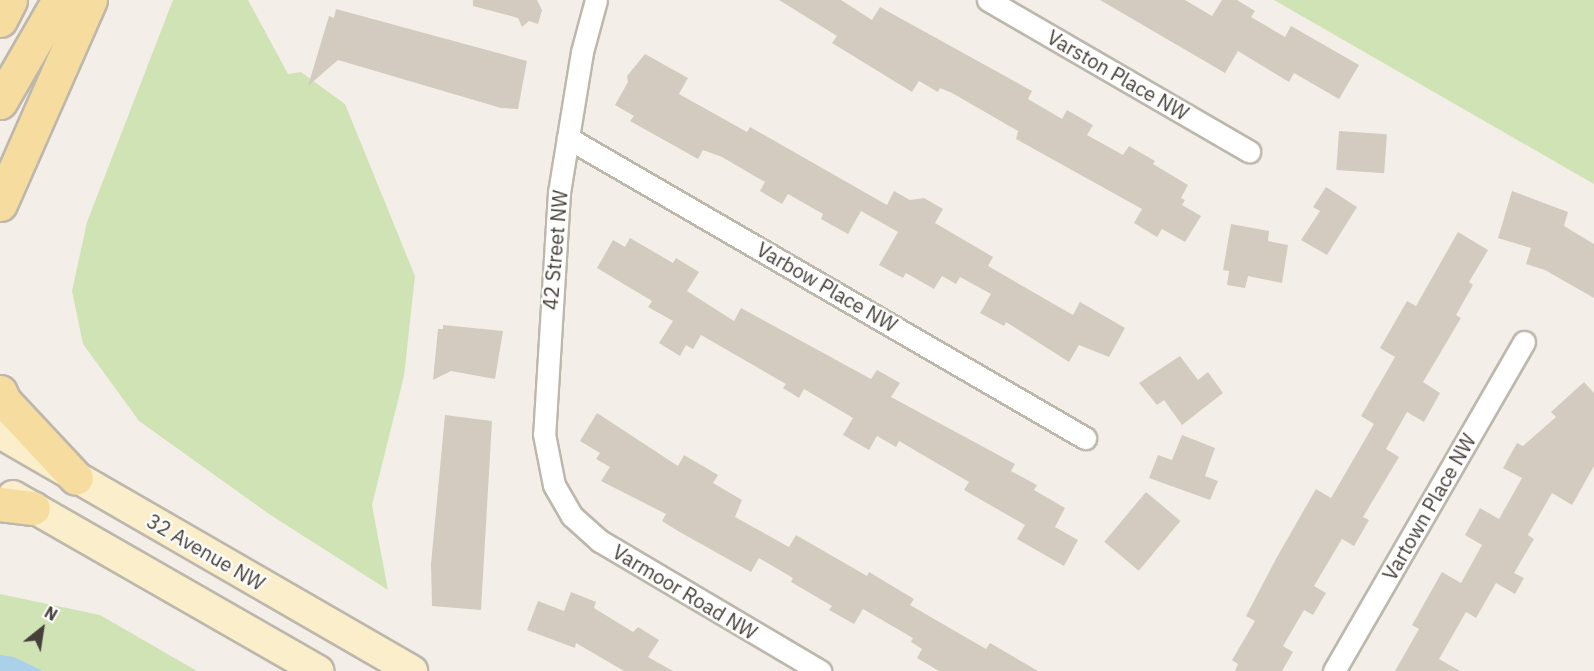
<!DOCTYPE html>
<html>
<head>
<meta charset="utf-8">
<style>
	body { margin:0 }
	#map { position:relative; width:1594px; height:671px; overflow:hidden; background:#f3efe8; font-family:"IBM Plex Sans",sans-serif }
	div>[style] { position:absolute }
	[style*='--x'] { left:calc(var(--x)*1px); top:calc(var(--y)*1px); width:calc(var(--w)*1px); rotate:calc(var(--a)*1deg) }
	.green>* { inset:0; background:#cfe3b5 }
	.water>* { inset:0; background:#aad0ea }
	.building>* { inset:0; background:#d3cbbf; transform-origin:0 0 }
	.roads { filter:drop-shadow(2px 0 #bdb7ac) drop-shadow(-2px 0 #bdb7ac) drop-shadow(0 2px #bdb7ac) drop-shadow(0 -2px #bdb7ac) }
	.minor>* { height:21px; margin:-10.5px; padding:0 10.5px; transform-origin:10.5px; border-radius:10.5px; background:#fff }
	.secondary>* { height:30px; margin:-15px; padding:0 15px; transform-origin:15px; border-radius:15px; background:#faeecb }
	.primary>* { height:33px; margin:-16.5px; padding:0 16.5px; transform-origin:16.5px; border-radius:16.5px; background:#f6dc9e }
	span { translate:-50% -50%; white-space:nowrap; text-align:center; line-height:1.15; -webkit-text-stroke:4.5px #fff; paint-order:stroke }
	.street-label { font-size:20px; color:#464038 }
	.north { position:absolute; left:12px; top:599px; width:60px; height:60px; -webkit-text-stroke:4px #fff; paint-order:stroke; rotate:30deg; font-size:16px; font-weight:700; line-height:24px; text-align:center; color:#464038 }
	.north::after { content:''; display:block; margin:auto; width:21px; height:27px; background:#464038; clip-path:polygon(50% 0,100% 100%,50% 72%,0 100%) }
</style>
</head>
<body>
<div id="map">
	<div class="green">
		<i style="clip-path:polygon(173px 0,248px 0,288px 74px,301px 72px,345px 104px,415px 276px,404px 376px,372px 505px,388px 590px,269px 514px,139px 421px,83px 344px,72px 291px,87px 222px)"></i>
		<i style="clip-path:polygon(1274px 0,1594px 0,1594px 184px)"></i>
		<i style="clip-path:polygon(0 594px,100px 615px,197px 671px,0 671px)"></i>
	</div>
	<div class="water">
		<i style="clip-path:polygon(0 655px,14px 657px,43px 671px,0 671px)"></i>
	</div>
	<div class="building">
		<i style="clip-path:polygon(473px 0,537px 0,542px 10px,538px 24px,529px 21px,522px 27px,518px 18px,473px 6px)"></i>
		<i style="clip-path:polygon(779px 0,841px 0,872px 20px,880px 7px,1032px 91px,1028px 99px,1062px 119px,1067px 110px,1093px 125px,1087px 135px,1123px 155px,1129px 146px,1155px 161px,1153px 164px,1188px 185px,1181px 198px,1185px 200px,1182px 205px,1201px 216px,1185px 242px,1162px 229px,1157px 237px,1134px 223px,1142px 209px,1016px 139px,1018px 131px,952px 93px,940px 88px,938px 92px,919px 81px,912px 92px,832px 43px,837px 36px)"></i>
		<i style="clip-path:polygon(1100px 0,1185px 0,1212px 16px,1222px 0,1237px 0,1255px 11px,1251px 17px,1285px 37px,1291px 26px,1359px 65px,1339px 99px,1294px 73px,1289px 82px,1238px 51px,1225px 73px)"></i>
		<i style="clip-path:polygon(336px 9px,527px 61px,518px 109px,501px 108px,338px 60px,308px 86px,329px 16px,334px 18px)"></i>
		<i style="clip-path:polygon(645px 54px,688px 78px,679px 94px,747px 132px,750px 127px,887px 205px,894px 191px,910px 200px,924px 198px,943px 209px,935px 223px,993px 257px,988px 266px,1073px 315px,1080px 302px,1125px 328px,1109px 357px,1079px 345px,1069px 362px,1006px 322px,1004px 326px,980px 313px,991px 294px,960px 277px,956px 284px,942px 276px,934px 289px,906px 273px,903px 278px,879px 265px,898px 232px,861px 211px,848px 234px,821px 219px,823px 214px,788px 194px,782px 204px,760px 191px,765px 182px,722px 157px,703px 150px,698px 159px,630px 121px,634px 116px,615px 105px,628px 82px,627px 76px)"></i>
		<i style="left:1339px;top:131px;width:48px;height:39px;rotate:4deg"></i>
		<i style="clip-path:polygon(1326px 187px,1357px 207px,1327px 255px,1301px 240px,1320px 211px,1313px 207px)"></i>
		<i style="clip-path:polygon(1512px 191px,1568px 212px,1564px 226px,1594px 244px,1594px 298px,1545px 270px,1526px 264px,1531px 248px,1498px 238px)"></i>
		<i style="clip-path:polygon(1231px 224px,1269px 231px,1268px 241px,1288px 245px,1282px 283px,1248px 276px,1245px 288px,1227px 285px,1229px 271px,1223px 270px)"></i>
		<i style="clip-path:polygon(1458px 232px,1488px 250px,1469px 282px,1473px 285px,1456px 315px,1461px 318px,1423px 382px,1440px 393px,1424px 422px,1407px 412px,1386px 449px,1399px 457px,1363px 517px,1369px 520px,1354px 546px,1342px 539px,1314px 586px,1326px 593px,1313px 615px,1304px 610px,1283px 646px,1293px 652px,1282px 671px,1235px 671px,1238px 664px,1232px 660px,1255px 621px,1246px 616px,1277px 557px,1316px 489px,1331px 498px,1374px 424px,1361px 416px,1395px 357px,1380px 348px,1407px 301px,1416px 306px)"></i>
		<i style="clip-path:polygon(630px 238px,673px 263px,676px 258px,699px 272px,687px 291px,734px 321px,741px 308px,871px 379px,877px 370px,900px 383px,891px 397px,1015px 464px,1011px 471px,1037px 485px,1034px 490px,1065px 508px,1055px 527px,1078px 540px,1064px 566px,1017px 539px,1025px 525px,964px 490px,969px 482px,899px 441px,896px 447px,877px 436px,869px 450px,843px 435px,853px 418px,804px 389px,799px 398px,783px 388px,786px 384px,701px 335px,693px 349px,686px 345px,680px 356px,659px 343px,673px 321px,648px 307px,652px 301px,597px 268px,613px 240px,625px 247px)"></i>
		<i style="clip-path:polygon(443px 325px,503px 331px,495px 379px,451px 371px,433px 380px,438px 329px,443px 329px)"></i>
		<i style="clip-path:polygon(1180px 356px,1198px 380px,1208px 372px,1223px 393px,1182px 425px,1164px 400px,1157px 405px,1139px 383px)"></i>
		<i style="clip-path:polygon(1584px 382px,1594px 393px,1594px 466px,1572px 505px,1552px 493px,1528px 535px,1534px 539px,1514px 573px,1524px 578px,1515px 594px,1496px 583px,1476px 618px,1466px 612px,1439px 659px,1460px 671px,1395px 671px,1419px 629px,1412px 625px,1442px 572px,1461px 583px,1482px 545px,1465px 535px,1480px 508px,1499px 519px,1522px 478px,1503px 468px,1517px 443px,1523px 446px,1556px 417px,1551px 412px)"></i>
		<i style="clip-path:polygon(597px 413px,678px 466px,684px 455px,718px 475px,713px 483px,742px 500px,735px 517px,789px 547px,796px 535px,867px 576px,869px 572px,914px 599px,910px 605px,986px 649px,990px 643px,1038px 671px,939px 671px,917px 658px,922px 649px,911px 642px,913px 638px,863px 609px,854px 624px,829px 610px,832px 606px,791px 582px,793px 578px,759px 558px,751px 572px,678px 531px,662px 521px,666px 514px,601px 481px,610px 467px,596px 459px,600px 453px,580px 441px)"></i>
		<i style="clip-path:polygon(445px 415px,492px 421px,481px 610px,432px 606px,431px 564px)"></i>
		<i style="clip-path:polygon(1182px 435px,1215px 448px,1205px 476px,1218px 481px,1210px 500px,1149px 478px,1158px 455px,1172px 460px)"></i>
		<i style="left:1146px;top:492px;width:45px;height:65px;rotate:40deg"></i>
		<i style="clip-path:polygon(571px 592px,596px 602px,594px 608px,633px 632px,638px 627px,659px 640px,648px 657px,673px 671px,624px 671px,576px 643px,575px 648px,527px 630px,538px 601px,564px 611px)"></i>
	</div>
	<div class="roads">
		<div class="minor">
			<i style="--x:596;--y:0;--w:54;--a:105.1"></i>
			<i style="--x:582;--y:52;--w:142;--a:99.3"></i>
			<i style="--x:559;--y:192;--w:242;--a:93.5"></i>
			<i style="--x:544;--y:434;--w:52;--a:78.9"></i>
			<i style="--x:554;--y:485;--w:36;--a:60"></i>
			<i style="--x:572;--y:516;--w:38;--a:42"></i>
			<i style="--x:600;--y:541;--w:256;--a:30.6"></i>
			<i style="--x:988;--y:0;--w:302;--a:30.1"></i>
			<i style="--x:568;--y:138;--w:598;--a:30.13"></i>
			<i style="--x:1334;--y:671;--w:380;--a:-60"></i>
		</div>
		<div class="secondary">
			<i style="--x:0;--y:433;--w:476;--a:30"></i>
			<i style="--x:13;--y:496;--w:352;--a:29.8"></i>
		</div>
		<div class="primary">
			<i style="--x:0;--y:20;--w:22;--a:-63"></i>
			<i style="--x:0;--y:102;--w:118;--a:-60"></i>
			<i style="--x:0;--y:204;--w:223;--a:-66.2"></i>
			<i style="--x:0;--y:392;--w:10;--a:66"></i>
			<i style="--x:4;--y:401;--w:105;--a:46.9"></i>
			<i style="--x:0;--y:504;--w:33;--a:7"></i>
		</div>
	</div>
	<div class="street-label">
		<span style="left:1118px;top:75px;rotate:30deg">Varston Place NW</span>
		<span style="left:555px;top:250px;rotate:-85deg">42 Street NW</span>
		<span style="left:827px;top:287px;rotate:30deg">Varbow Place NW</span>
		<span style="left:1429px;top:507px;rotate:-60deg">Vartown Place NW</span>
		<span style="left:206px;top:552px;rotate:30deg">32 Avenue NW</span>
		<span style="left:685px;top:592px;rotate:31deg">Varmoor Road NW</span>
	</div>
	<div class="north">N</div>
</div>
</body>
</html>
